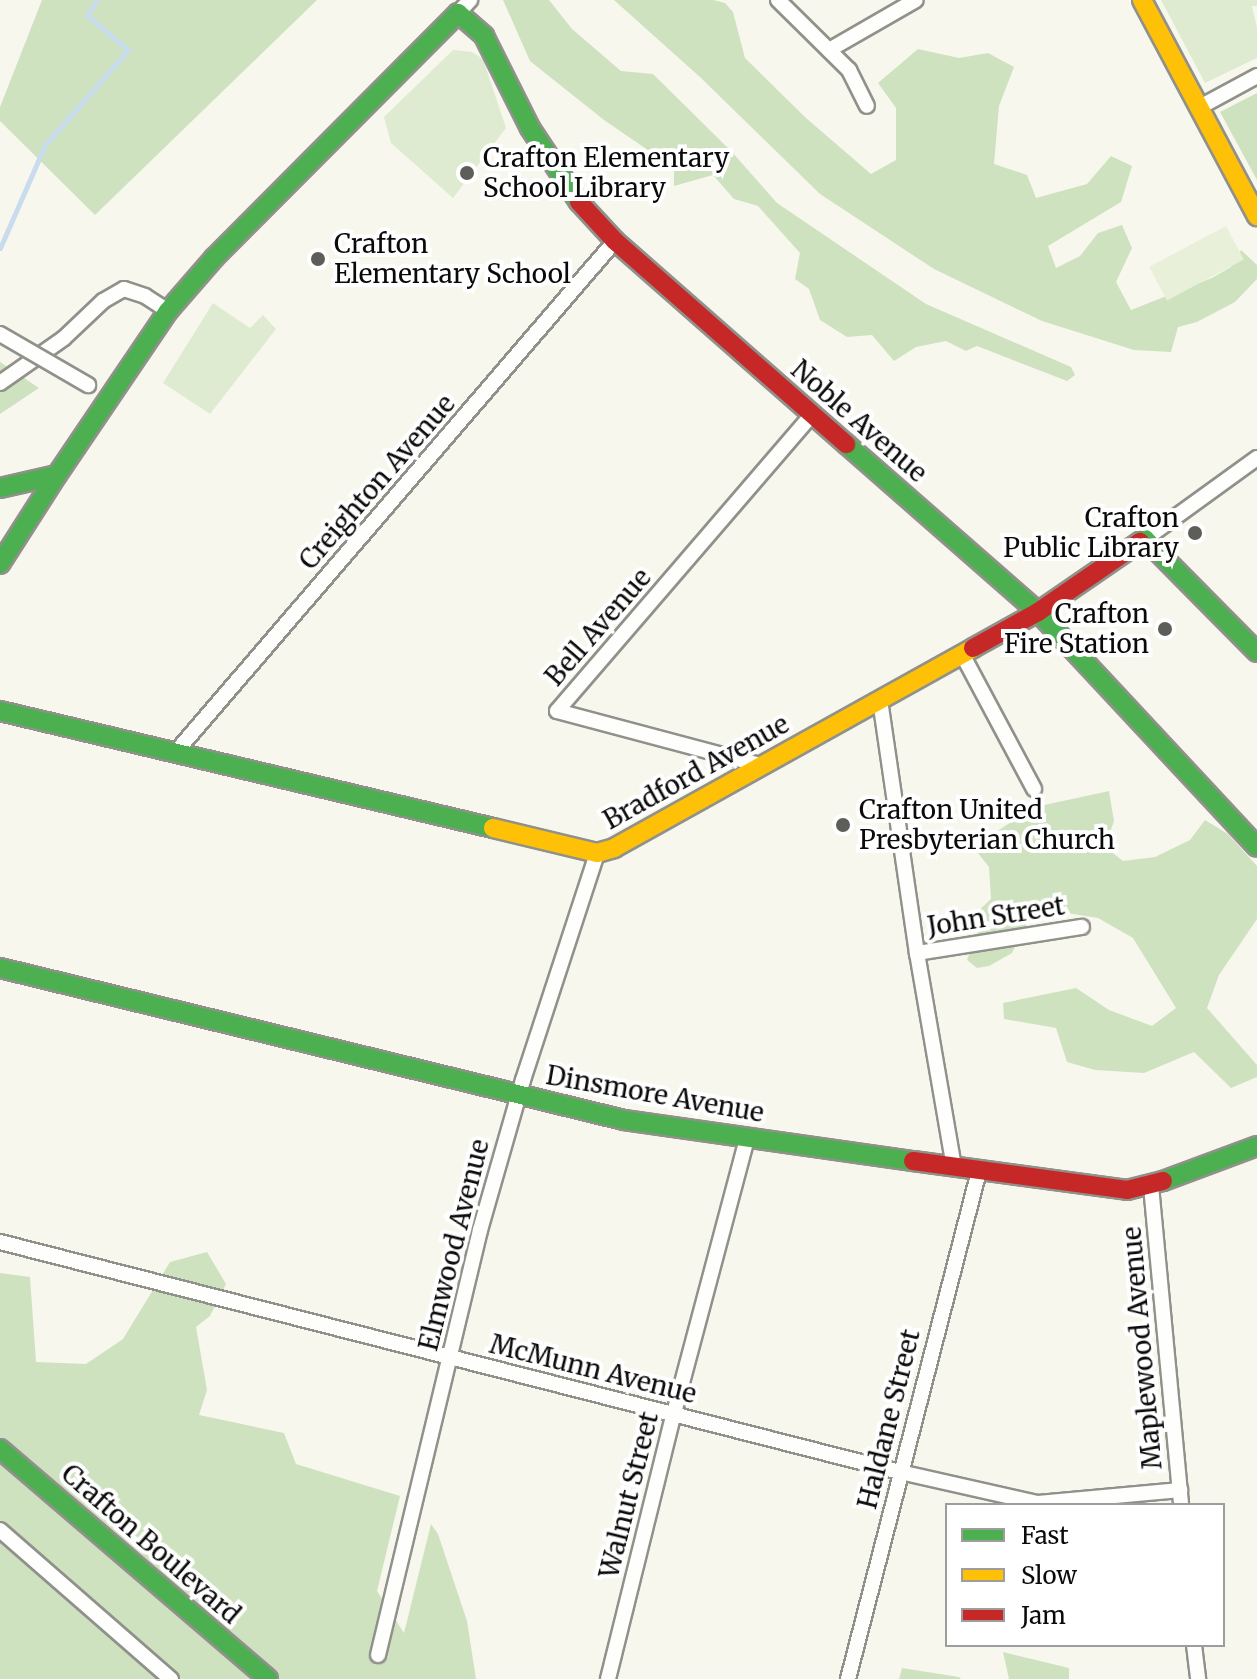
<!DOCTYPE html>
<html>
<head>
<meta charset="utf-8">
<style>
	body { margin:0 }
	#map { position:relative; width:1257px; height:1679px; overflow:hidden; background:#f8f7ed; font-family:Merriweather,serif }
	div>[style] { position:absolute }
	[style*='--x'] { left:calc(var(--x)*1px); top:calc(var(--y)*1px); width:calc(var(--w)*1px); rotate:calc(var(--a)*1deg) }
	.green>* { inset:0; background:#deebd0 }
	.forest>* { inset:0; background:#cee2bf }
	.pitch>* { inset:0; background:#e8f0d9; transform-origin:0 0 }
	.stream>* { height:5px; margin:-2.5px; padding:0 2.5px; transform-origin:2.5px; border-radius:2.5px; background:#c8dced }
	.roads { filter:drop-shadow(2px 0 #91918c) drop-shadow(-2px 0 #91918c) drop-shadow(0 2px #91918c) drop-shadow(0 -2px #91918c) }
	.street>* { height:14px; margin:-7px; padding:0 7px; transform-origin:7px; border-radius:7px; background:#fefefc }
	.fast>* { height:18px; margin:-9px; padding:0 9px; transform-origin:9px; border-radius:9px; background:#4caf50 }
	.slow>* { height:18px; margin:-9px; padding:0 9px; transform-origin:9px; border-radius:9px; background:#ffc107 }
	.jam>* { height:18px; margin:-9px; padding:0 9px; transform-origin:9px; border-radius:9px; background:#c62828 }
	.bridges { filter:drop-shadow(2px 0 #91918c) drop-shadow(-2px 0 #91918c) drop-shadow(0 2px #91918c) drop-shadow(0 -2px #91918c) }
	.street-bridge>* { height:14px; margin:-7px; padding:0 7px; transform-origin:7px; border-radius:7px; background:#fefefc }
	.dots>* { width:22px; height:22px; translate:-50% -50%; box-sizing:border-box; border:4px solid #fff; border-radius:50% }
	span { translate:-50% -50%; white-space:nowrap; text-align:center; line-height:1.15; -webkit-text-stroke:8px #fff; paint-order:stroke }
	.poi-label { font-size:26px; color:#0a0a0a }
	.left { translate:0 -50%; text-align:left }
	.right { translate:-100% -50%; text-align:right }
	.street-label { font-size:26px; color:#0a0a0a }
	.legend { position:absolute; left:945px; top:1503px; width:280px; height:144px; box-sizing:border-box; background:#fff; border:2px solid #9d9d9d; margin:0; padding:10px 14px; list-style:none; font-size:24px; color:#0a0a0a }
	.legend li { display:flex; align-items:center; gap:16px; height:40px }
	.legend b { width:40px; border:2px solid #9d9d9d }
</style>
</head>
<body>
<div id="map">
	<div class="green">
		<i style="clip-path:polygon(1161px 0,1257px 0,1257px 6px,1252px 6px,1257px 28px,1257px 58px,1205px 83px)"></i>
		<i style="clip-path:polygon(453px 50px,472px 52px,483px 59px,506px 128px,453px 198px,391px 143px,384px 117px)"></i>
		<i style="clip-path:polygon(213px 303px,250px 328px,263px 315px,276px 329px,210px 414px,163px 383px)"></i>
	</div>
	<div class="forest">
		<i style="clip-path:polygon(42px 0,317px 0,95px 215px,0 121px,0 107px)"></i>
		<i style="clip-path:polygon(503px 0,549px 0,572px 29px,621px 71px,653px 74px,732px 152px,777px 203px,926px 304px,1071px 367px,1075px 375px,1067px 381px,977px 346px,966px 351px,946px 341px,916px 347px,894px 361px,872px 335px,847px 337px,820px 320px,809px 289px,795px 279px,800px 253px,758px 206px,734px 199px,713px 175px,674px 186px,674px 168px,604px 120px,530px 61px)"></i>
		<i style="clip-path:polygon(614px 0,713px 0,725px 3px,733px 12px,745px 58px,806px 118px,871px 174px,896px 160px,896px 108px,878px 83px,918px 49px,959px 58px,988px 53px,1014px 67px,999px 106px,994px 164px,1027px 175px,1036px 198px,1087px 184px,1111px 156px,1132px 166px,1121px 202px,1048px 246px,1056px 268px,1080px 256px,1098px 233px,1122px 225px,1132px 248px,1116px 282px,1131px 310px,1212px 278px,1231px 267px,1241px 250px,1257px 265px,1257px 279px,1235px 302px,1197px 322px,1178px 327px,1171px 352px,1134px 350px,1042px 321px,934px 269px,820px 194px,701px 78px)"></i>
		<i style="clip-path:polygon(1257px 93px,1257px 180px,1220px 112px)"></i>
		<i style="clip-path:polygon(0 362px,39px 388px,0 414px)"></i>
		<i style="clip-path:polygon(1109px 791px,1114px 821px,1105px 847px,1123px 861px,1155px 857px,1190px 840px,1205px 820px,1228px 834px,1257px 866px,1257px 919px,1219px 975px,1207px 1008px,1257px 1065px,1257px 1077px,1231px 1088px,1194px 1052px,1144px 1073px,1095px 1070px,1067px 1062px,1056px 1028px,1004px 1019px,1003px 1003px,1076px 988px,1109px 1010px,1152px 1026px,1176px 1008px,1133px 938px,1098px 918px,1061px 912px,1028px 921px,1012px 953px,989px 966px,977px 968px,967px 960px,978px 931px,974px 915px,991px 899px,989px 867px,977px 852px,999px 830px,1035px 807px)"></i>
		<i style="clip-path:polygon(207px 1252px,226px 1284px,210px 1316px,196px 1327px,207px 1390px,199px 1415px,284px 1433px,296px 1464px,400px 1496px,377px 1591px,404px 1633px,431px 1524px,438px 1534px,467px 1621px,476px 1679px,0 1679px,0 1273px,30px 1277px,36px 1362px,86px 1364px,123px 1339px,170px 1262px)"></i>
		<i style="clip-path:polygon(1003px 1652px,1069px 1668px,1069px 1679px,1009px 1679px)"></i>
		<i style="clip-path:polygon(902px 1668px,959px 1677px,961px 1679px,899px 1679px)"></i>
	</div>
	<div class="pitch">
		<i style="left:1226px;top:226px;width:38px;height:87px;rotate:62deg"></i>
	</div>
	<div class="stream">
		<i style="--x:0;--y:248;--w:112;--a:-66.4"></i>
		<i style="--x:45;--y:145;--w:126;--a:-48.9"></i>
		<i style="--x:128;--y:50;--w:54;--a:-139.5"></i>
		<i style="--x:87;--y:15;--w:18;--a:-56"></i>
	</div>
	<div class="roads">
		<div class="street">
			<i style="--x:778;--y:0;--w:100;--a:44.6"></i>
			<i style="--x:849;--y:70;--w:40;--a:63.4"></i>
			<i style="--x:458;--y:13;--w:18;--a:-47"></i>
			<i style="--x:829;--y:50;--w:100;--a:-29.9"></i>
			<i style="--x:1198;--y:108;--w:67;--a:-28.5"></i>
			<i style="--x:0;--y:383;--w:78;--a:-35.1"></i>
			<i style="--x:64;--y:338;--w:54;--a:-43.5"></i>
			<i style="--x:103;--y:301;--w:24;--a:-30"></i>
			<i style="--x:124;--y:289;--w:22;--a:18"></i>
			<i style="--x:145;--y:296;--w:27;--a:33"></i>
			<i style="--x:1145;--y:539;--w:138;--a:-35.9"></i>
			<i style="--x:962;--y:654;--w:153;--a:61.9"></i>
			<i style="--x:880;--y:700;--w:256;--a:81.7"></i>
			<i style="--x:917;--y:953;--w:217;--a:80.2"></i>
			<i style="--x:175;--y:753;--w:675;--a:-49.33"></i>
			<i style="--x:760;--y:765;--w:210;--a:-165.1"></i>
			<i style="--x:557;--y:711;--w:389;--a:-49.3"></i>
			<i style="--x:917;--y:953;--w:167;--a:-9"></i>
			<i style="--x:1151;--y:1186;--w:320;--a:84.6"></i>
			<i style="--x:0;--y:1242;--w:929;--a:14.34"></i>
			<i style="--x:900;--y:1472;--w:141;--a:12.7"></i>
			<i style="--x:1038;--y:1503;--w:143;--a:-5.2"></i>
			<i style="--x:0;--y:1530;--w:227;--a:41.1"></i>
			<i style="--x:1194;--y:1645;--w:34;--a:83"></i>
			<i style="--x:378;--y:1655;--w:437;--a:-76.5"></i>
			<i style="--x:480;--y:1230;--w:156;--a:-74"></i>
			<i style="--x:523;--y:1080;--w:239;--a:-71.9"></i>
			<i style="--x:608;--y:1679;--w:274;--a:-76.1"></i>
			<i style="--x:674;--y:1413;--w:285;--a:-75.1"></i>
			<i style="--x:848;--y:1679;--w:525;--a:-75.54"></i>
		</div>
		<div class="fast">
			<i style="--x:846;--y:444;--w:255;--a:41.2"></i>
			<i style="--x:1038;--y:612;--w:321;--a:47"></i>
			<i style="--x:0;--y:488;--w:58;--a:-12.8"></i>
			<i style="--x:57;--y:475;--w:198;--a:-55.9"></i>
			<i style="--x:168;--y:311;--w:70;--a:-49"></i>
			<i style="--x:214;--y:258;--w:346;--a:-45.1"></i>
			<i style="--x:458;--y:13;--w:35;--a:41"></i>
			<i style="--x:484;--y:36;--w:103;--a:63.4"></i>
			<i style="--x:530;--y:128;--w:89;--a:56.5"></i>
			<i style="--x:1140;--y:542;--w:6;--a:-31"></i>
			<i style="--x:1145;--y:539;--w:159;--a:45.3"></i>
			<i style="--x:0;--y:564;--w:106;--a:-57.4"></i>
			<i style="--x:0;--y:711;--w:507;--a:13.35"></i>
			<i style="--x:0;--y:968;--w:642;--a:13.69"></i>
			<i style="--x:624;--y:1120;--w:292;--a:8.1"></i>
			<i style="--x:1163;--y:1181;--w:100;--a:-20.4"></i>
			<i style="--x:0;--y:1449;--w:353;--a:40.6"></i>
		</div>
		<div class="slow">
			<i style="--x:1142;--y:0;--w:245;--a:62"></i>
			<i style="--x:493;--y:828;--w:107;--a:13.5"></i>
			<i style="--x:597;--y:853;--w:18;--a:-16"></i>
			<i style="--x:614;--y:848;--w:411;--a:-29.1"></i>
		</div>
		<div class="jam">
			<i style="--x:579;--y:202;--w:53;--a:47.3"></i>
			<i style="--x:615;--y:241;--w:308;--a:41.3"></i>
			<i style="--x:973;--y:648;--w:74;--a:-29"></i>
			<i style="--x:1038;--y:612;--w:124;--a:-34.5"></i>
			<i style="--x:913;--y:1161;--w:216;--a:7.7"></i>
			<i style="--x:1127;--y:1190;--w:37;--a:-14"></i>
		</div>
	</div>
	<div class="bridges">
		<div class="street-bridge">
			<i style="--x:0;--y:334;--w:102;--a:30.1"></i>
		</div>
	</div>
	<div class="dots">
		<i style="left:467px;top:173px;background:#5d5d59"></i>
		<i style="left:318px;top:259px;background:#5d5d59"></i>
		<i style="left:1195px;top:533px;background:#5d5d59"></i>
		<i style="left:1165px;top:629px;background:#5d5d59"></i>
		<i style="left:843px;top:825px;background:#5d5d59"></i>
	</div>
	<div class="poi-label">
		<span class="left" style="left:483px;top:173px">Crafton Elementary<br>School Library</span>
		<span class="left" style="left:334px;top:259px">Crafton<br>Elementary School</span>
		<span class="right" style="left:1179px;top:533px">Crafton<br>Public Library</span>
		<span class="right" style="left:1149px;top:629px">Crafton<br>Fire Station</span>
		<span class="left" style="left:859px;top:825px">Crafton United<br>Presbyterian Church</span>
	</div>
	<div class="street-label">
		<span style="left:859px;top:421px;rotate:41deg">Noble Avenue</span>
		<span style="left:377px;top:482px;rotate:-49deg">Creighton Avenue</span>
		<span style="left:598px;top:627px;rotate:-49deg">Bell Avenue</span>
		<span style="left:696px;top:772px;rotate:-29deg">Bradford Avenue</span>
		<span style="left:996px;top:916px;rotate:-9deg">John Street</span>
		<span style="left:655px;top:1094px;rotate:10deg">Dinsmore Avenue</span>
		<span style="left:454px;top:1245px;rotate:-76deg">Elmwood Avenue</span>
		<span style="left:1142px;top:1348px;rotate:-95deg">Maplewood Avenue</span>
		<span style="left:593px;top:1369px;rotate:14deg">McMunn Avenue</span>
		<span style="left:889px;top:1419px;rotate:-76deg">Haldane Street</span>
		<span style="left:629px;top:1495px;rotate:-76deg">Walnut Street</span>
		<span style="left:151px;top:1544px;rotate:41deg">Crafton Boulevard</span>
	</div>
	<ul class="legend">
	<li><b style="height:10px;background:#4caf50"></b>Fast</li>
	<li><b style="height:10px;background:#ffc107"></b>Slow</li>
	<li><b style="height:10px;background:#c62828"></b>Jam</li>
	</ul>
</div>
</body>
</html>
